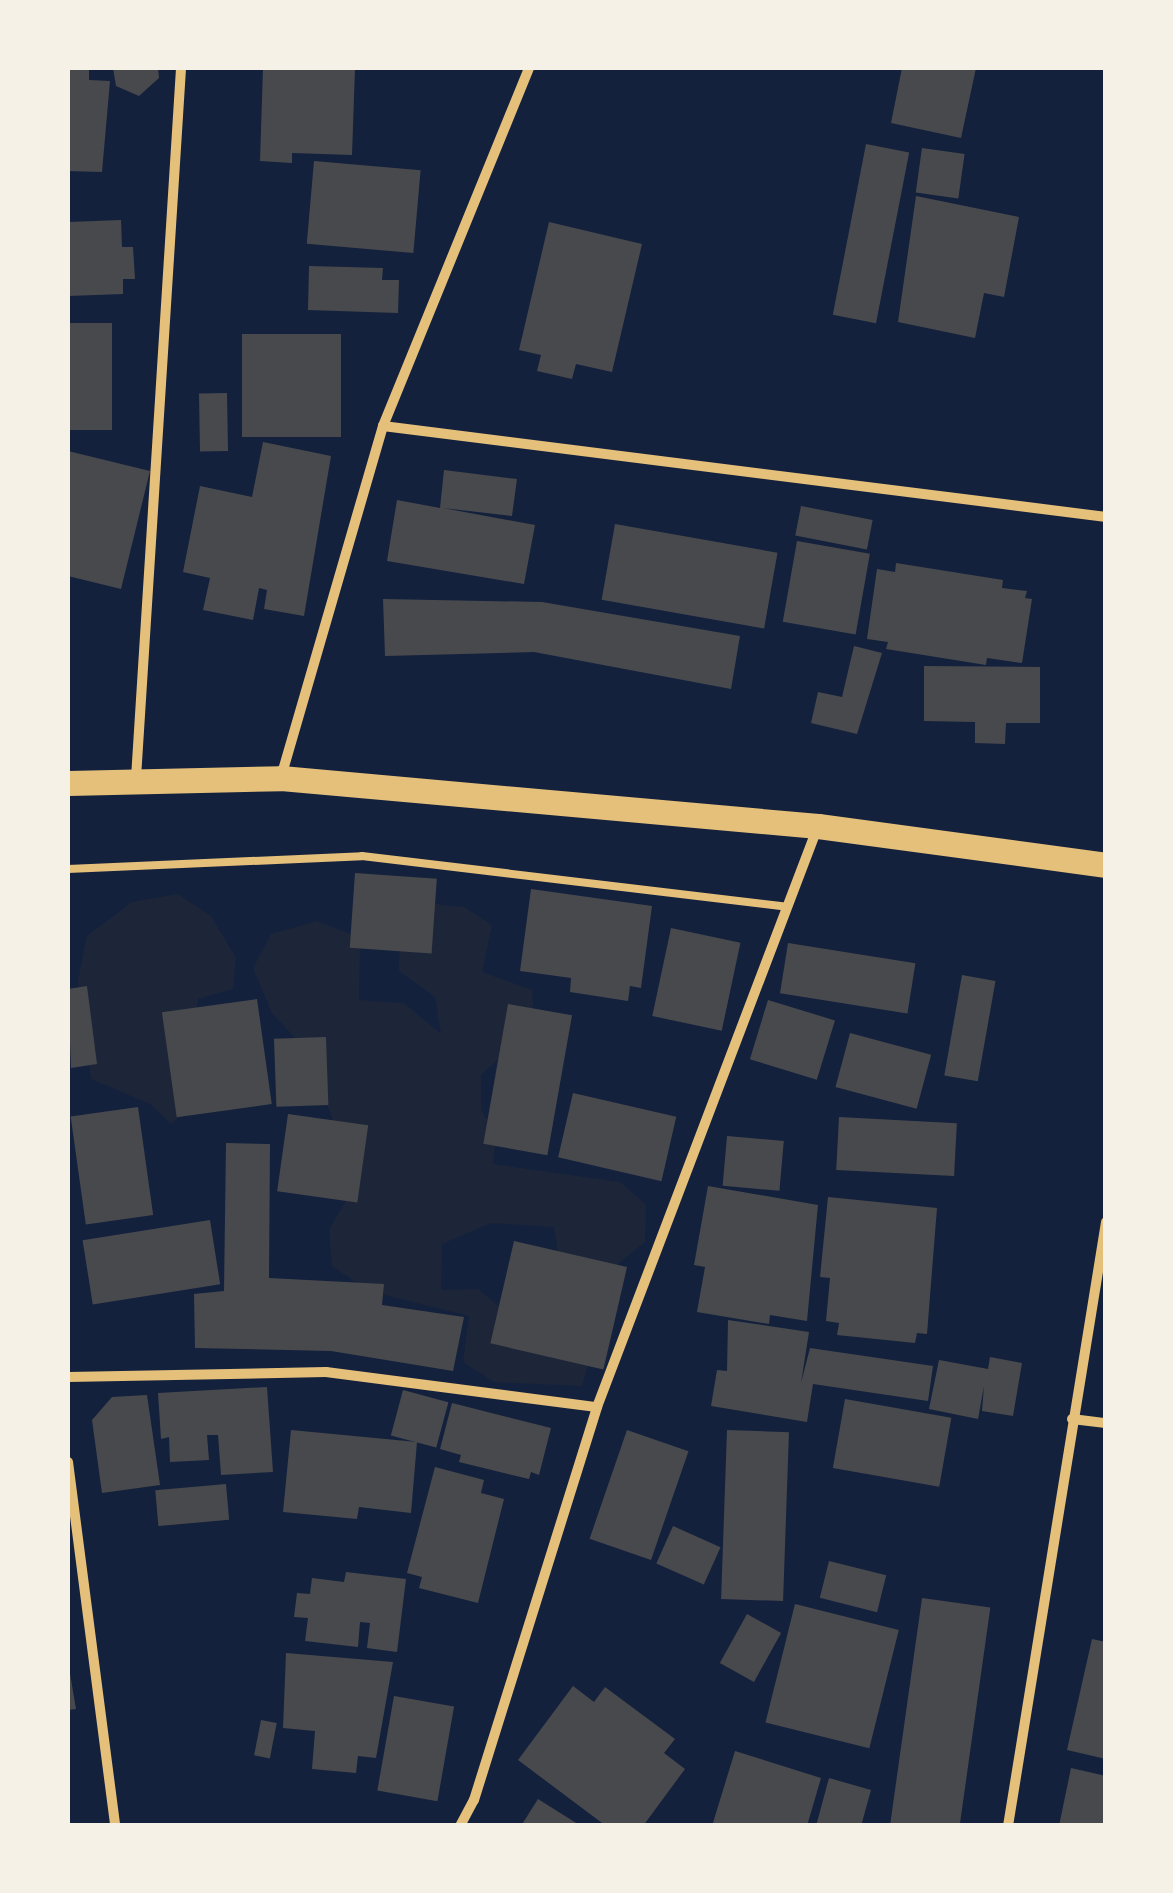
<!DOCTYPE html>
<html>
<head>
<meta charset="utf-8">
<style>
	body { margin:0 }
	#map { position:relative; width:1173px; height:1893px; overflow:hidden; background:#14213d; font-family:Commissioner,sans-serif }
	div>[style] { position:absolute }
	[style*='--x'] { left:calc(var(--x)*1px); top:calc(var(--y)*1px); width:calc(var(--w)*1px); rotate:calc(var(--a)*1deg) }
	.green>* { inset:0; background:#1d2539 }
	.building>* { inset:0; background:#48494c; transform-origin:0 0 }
	.service>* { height:8px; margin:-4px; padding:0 4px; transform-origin:4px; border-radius:4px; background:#e5c07b }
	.minor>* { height:10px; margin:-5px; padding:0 5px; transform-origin:5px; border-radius:5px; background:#e5c07b }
	.primary>* { height:25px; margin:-12.5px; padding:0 12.5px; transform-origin:12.5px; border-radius:12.5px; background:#e5c07b }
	span { translate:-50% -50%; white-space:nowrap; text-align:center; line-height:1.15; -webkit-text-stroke:9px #f6f1e7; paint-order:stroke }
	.frame { position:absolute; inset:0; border:70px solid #f6f1e7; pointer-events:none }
</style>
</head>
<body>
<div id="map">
	<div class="green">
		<i style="clip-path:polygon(178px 894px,211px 916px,236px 958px,233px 989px,198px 999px,191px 1055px,207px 1093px,171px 1124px,150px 1104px,91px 1079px,78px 981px,87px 936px,132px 902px)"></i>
		<i style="clip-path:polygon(415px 902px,464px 907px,492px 925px,482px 972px,532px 990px,534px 1026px,481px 1075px,481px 1109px,496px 1136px,493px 1164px,620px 1182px,646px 1205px,645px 1242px,606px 1274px,559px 1258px,554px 1227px,491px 1223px,442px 1244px,441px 1290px,478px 1289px,507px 1313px,592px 1352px,582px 1386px,494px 1382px,463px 1362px,469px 1316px,369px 1291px,332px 1266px,329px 1230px,351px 1192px,344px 1149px,307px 1051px,272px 1013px,253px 968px,271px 934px,317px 921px,360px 938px,359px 1000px,404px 1003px,441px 1034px,435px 997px,399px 971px,400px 926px)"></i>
	</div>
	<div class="building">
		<i style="clip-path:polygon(68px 68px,89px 68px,89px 80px,110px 81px,102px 172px,68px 171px)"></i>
		<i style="clip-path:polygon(113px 68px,158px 68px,159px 78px,139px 96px,116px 86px)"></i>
		<i style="clip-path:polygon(263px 68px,355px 68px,352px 155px,292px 153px,292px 163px,260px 161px)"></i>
		<i style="clip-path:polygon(902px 68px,976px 68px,961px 138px,891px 123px)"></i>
		<i style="left:866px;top:144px;width:44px;height:174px;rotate:11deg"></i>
		<i style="left:922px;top:148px;width:43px;height:45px;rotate:8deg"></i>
		<i style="left:314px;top:161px;width:107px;height:83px;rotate:5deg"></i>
		<i style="clip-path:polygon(916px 196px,1019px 217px,1004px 297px,984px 293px,975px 338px,898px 322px)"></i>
		<i style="clip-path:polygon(121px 220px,122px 247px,133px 247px,135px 279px,123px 279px,123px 294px,68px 296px,68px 222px)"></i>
		<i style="clip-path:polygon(549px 222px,642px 244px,612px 372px,576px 364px,572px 379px,537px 371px,541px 355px,519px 350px)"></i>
		<i style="clip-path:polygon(309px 266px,383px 268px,382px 280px,399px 280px,398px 313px,308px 310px)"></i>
		<i style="left:68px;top:323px;width:44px;height:107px"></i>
		<i style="left:242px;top:334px;width:99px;height:103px"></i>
		<i style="left:227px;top:393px;width:58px;height:28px;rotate:89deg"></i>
		<i style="clip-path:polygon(263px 442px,331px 456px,304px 616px,264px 609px,267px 590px,259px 588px,253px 620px,203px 610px,210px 578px,183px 572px,200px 486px,252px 497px)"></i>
		<i style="clip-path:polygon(68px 451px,150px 471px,121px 589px,68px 576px)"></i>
		<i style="clip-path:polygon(444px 470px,517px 479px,512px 516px,443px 508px,535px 525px,524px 584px,387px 561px,397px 500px,440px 508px)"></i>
		<i style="left:801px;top:506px;width:73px;height:30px;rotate:11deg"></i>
		<i style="left:615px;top:524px;width:165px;height:77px;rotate:10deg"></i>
		<i style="left:797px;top:541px;width:74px;height:82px;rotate:10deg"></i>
		<i style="clip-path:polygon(896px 563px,1003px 580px,1002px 588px,1027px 591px,1025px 598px,1032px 599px,1022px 663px,987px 658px,986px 665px,886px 649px,888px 642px,867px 639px,877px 569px,895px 572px)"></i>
		<i style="clip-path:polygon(383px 599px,542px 602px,740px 636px,731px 689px,534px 652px,385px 656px)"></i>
		<i style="clip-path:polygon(854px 646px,882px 653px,857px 734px,811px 723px,818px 692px,842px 697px)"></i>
		<i style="clip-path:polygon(924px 666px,1040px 667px,1040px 723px,1006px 723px,1005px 744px,975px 743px,975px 722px,924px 721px)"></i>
		<i style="left:355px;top:873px;width:82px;height:75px;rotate:4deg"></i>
		<i style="clip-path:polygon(531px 889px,652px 906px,641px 988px,630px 986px,628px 1001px,570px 992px,571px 978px,520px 971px)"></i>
		<i style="left:671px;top:928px;width:71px;height:90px;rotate:12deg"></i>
		<i style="left:788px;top:943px;width:129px;height:51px;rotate:9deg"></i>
		<i style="left:962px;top:975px;width:34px;height:102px;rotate:10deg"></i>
		<i style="clip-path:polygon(87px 986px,97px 1064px,71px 1068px,68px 989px)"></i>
		<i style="left:257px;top:999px;width:106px;height:96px;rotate:82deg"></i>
		<i style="left:768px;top:1000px;width:70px;height:62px;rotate:17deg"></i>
		<i style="left:508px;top:1004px;width:65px;height:142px;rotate:10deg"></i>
		<i style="left:850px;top:1033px;width:84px;height:56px;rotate:15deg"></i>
		<i style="left:326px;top:1037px;width:68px;height:52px;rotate:88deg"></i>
		<i style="left:573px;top:1093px;width:106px;height:66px;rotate:13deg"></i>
		<i style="left:138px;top:1107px;width:109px;height:68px;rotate:82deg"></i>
		<i style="left:288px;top:1114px;width:81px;height:78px;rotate:8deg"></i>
		<i style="left:839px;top:1117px;width:118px;height:53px;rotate:3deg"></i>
		<i style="left:727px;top:1136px;width:57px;height:50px;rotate:5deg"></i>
		<i style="clip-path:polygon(226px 1143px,270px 1144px,269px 1278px,384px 1284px,382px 1305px,464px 1317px,453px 1371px,331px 1351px,195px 1348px,194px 1294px,224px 1291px)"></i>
		<i style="clip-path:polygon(708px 1186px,818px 1205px,807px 1321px,770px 1315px,769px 1324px,697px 1312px,705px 1267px,694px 1265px)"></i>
		<i style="clip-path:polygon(828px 1197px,937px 1208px,927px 1334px,917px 1333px,915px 1343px,837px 1335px,839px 1323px,826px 1321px,830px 1278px,820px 1277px)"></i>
		<i style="left:210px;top:1220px;width:65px;height:129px;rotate:81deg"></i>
		<i style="left:514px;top:1241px;width:116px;height:105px;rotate:13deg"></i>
		<i style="clip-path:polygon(728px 1320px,809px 1332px,801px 1383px,810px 1348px,933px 1366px,928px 1401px,813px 1384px,807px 1422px,711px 1406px,717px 1370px,727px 1371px)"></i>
		<i style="clip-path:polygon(990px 1357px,1022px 1363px,1013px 1416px,982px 1411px,984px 1386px,978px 1419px,929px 1409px,939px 1360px,988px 1369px)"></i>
		<i style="clip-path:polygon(267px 1387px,273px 1472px,221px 1475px,218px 1435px,207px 1435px,209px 1460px,170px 1462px,169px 1437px,161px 1439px,158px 1393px)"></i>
		<i style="left:403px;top:1390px;width:47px;height:47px;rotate:15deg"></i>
		<i style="clip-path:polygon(147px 1395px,160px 1485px,102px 1493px,92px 1420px,112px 1397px)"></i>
		<i style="left:845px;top:1399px;width:108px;height:70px;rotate:10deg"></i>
		<i style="clip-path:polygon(452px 1403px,551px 1428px,539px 1475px,531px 1472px,529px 1479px,459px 1462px,461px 1455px,440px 1449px)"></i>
		<i style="clip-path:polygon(291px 1430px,417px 1442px,411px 1513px,359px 1507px,357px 1519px,283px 1512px)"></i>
		<i style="left:627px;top:1430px;width:65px;height:115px;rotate:19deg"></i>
		<i style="left:727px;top:1430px;width:62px;height:169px;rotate:2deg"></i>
		<i style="clip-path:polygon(435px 1467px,484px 1480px,481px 1493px,504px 1499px,478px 1603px,419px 1588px,422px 1577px,407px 1573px)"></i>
		<i style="left:226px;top:1484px;width:36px;height:71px;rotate:85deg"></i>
		<i style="left:673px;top:1526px;width:52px;height:41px;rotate:24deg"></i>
		<i style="left:829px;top:1561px;width:59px;height:38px;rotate:14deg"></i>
		<i style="clip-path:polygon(346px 1572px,406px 1579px,397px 1652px,367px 1648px,370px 1623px,360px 1622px,358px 1647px,305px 1641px,308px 1618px,294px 1617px,297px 1593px,310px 1594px,312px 1578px,344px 1582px)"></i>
		<i style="left:922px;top:1598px;width:69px;height:230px;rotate:8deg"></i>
		<i style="left:795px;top:1604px;width:107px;height:122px;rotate:14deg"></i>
		<i style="left:747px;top:1614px;width:39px;height:56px;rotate:29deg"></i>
		<i style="clip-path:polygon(1092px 1639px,1106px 1642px,1106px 1759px,1067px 1750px)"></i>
		<i style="clip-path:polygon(286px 1653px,393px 1662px,376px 1758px,358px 1756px,356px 1773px,312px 1769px,315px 1731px,283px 1728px)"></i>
		<i style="clip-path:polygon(68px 1662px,76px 1709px,68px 1710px)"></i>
		<i style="clip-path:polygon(573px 1686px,594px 1702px,605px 1687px,675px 1739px,664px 1753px,685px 1769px,643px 1826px,606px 1826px,518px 1760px)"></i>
		<i style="left:394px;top:1696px;width:61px;height:96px;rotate:10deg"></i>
		<i style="left:261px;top:1720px;width:16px;height:36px;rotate:11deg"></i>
		<i style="clip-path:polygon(735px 1751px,821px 1778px,807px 1826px,712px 1826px)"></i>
		<i style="clip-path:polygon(1071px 1768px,1106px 1776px,1106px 1826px,1059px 1826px)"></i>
		<i style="clip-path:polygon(829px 1778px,871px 1790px,861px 1826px,816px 1826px)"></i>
		<i style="clip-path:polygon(538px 1799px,581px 1826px,521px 1826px)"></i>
	</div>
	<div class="service">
		<i style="--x:68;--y:869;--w:294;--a:-2.5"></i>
		<i style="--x:362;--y:856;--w:428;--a:6.8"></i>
	</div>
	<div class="minor">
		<i style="--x:383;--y:426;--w:729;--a:7.17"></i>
		<i style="--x:281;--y:777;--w:366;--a:-73.8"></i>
		<i style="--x:383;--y:426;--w:387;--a:-67.8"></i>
		<i style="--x:136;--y:778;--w:711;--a:-86.37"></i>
		<i style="--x:68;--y:1377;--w:258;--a:-1.1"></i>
		<i style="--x:326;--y:1372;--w:273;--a:7.4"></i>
		<i style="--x:1072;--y:1419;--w:34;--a:7"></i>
		<i style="--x:68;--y:1462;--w:367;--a:82.6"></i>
		<i style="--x:460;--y:1826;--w:30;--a:-62"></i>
		<i style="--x:474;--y:1800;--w:412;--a:-72.6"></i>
		<i style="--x:597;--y:1407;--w:622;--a:-69.17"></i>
		<i style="--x:1008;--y:1826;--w:612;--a:-80.78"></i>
	</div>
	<div class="primary">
		<i style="--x:68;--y:783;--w:213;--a:-1.3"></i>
		<i style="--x:281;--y:778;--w:539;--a:5.11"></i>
		<i style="--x:818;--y:826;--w:291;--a:7.7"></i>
	</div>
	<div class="frame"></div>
</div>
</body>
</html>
